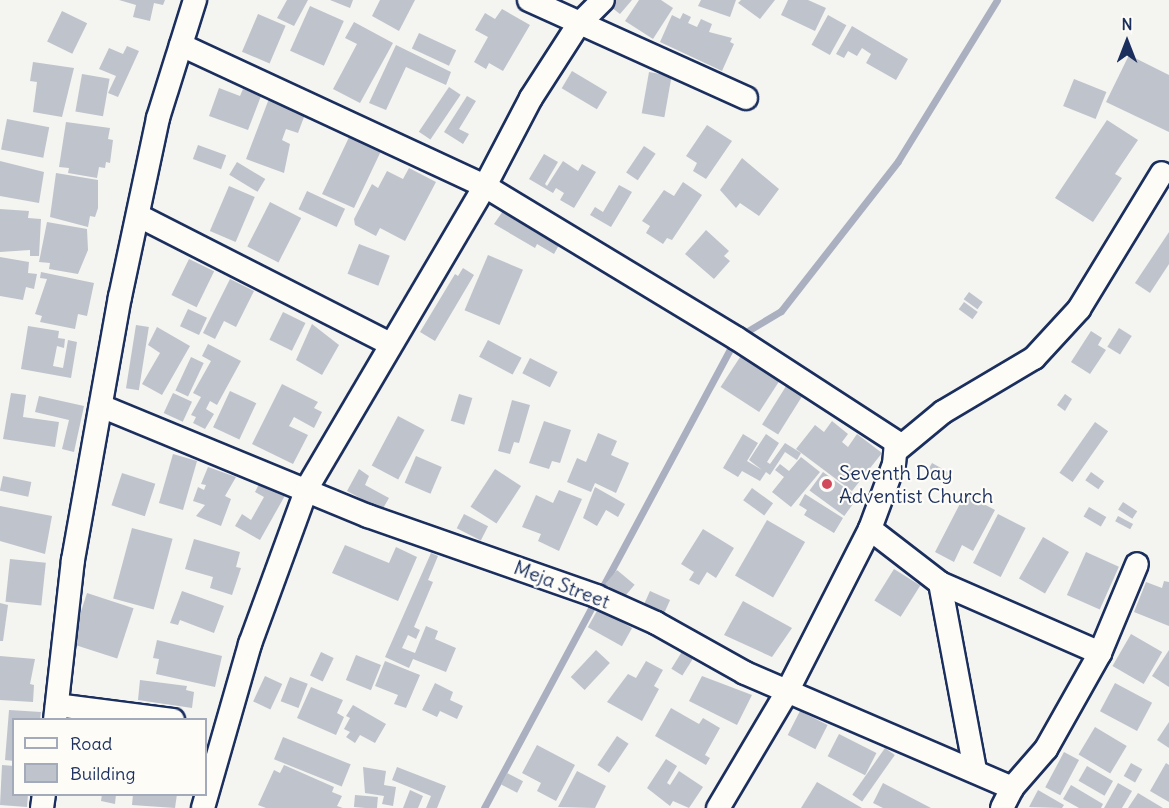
<!DOCTYPE html>
<html>
<head>
<meta charset="utf-8">
<style>
	body { margin:0 }
	#map { position:relative; width:1169px; height:808px; overflow:hidden; background:#f4f4f1; font-family:Delius,sans-serif }
	div>[style] { position:absolute }
	[style*='--x'] { left:calc(var(--x)*1px); top:calc(var(--y)*1px); width:calc(var(--w)*1px); rotate:calc(var(--a)*1deg) }
	.stream>* { height:7px; margin:-3.5px; padding:0 3.5px; transform-origin:3.5px; border-radius:3.5px; background:#aab0bf }
	.building>* { inset:0; background:#bfc3cc; transform-origin:0 0 }
	.roads { filter:drop-shadow(2px 0 #1b2f5e) drop-shadow(-2px 0 #1b2f5e) drop-shadow(0 2px #1b2f5e) drop-shadow(0 -2px #1b2f5e) }
	.minor>* { height:22px; margin:-11px; padding:0 11px; transform-origin:11px; border-radius:11px; background:#fdfcf7 }
	.dots>* { width:16px; height:16px; translate:-50% -50%; box-sizing:border-box; border:3px solid #fdfcf7; border-radius:50% }
	span { translate:-50% -50%; white-space:nowrap; text-align:center; line-height:1.15; -webkit-text-stroke:4.5px #fdfcf7; paint-order:stroke }
	.poi-label { font-size:20px; color:#1b2f5e }
	.left { translate:0 -50%; text-align:left }
	.street-label { font-size:20px; color:#1b2f5e }
	.legend { position:absolute; left:12px; top:718px; width:195px; height:78px; box-sizing:border-box; background:#fdfcf7; border:2px solid #a3aaba; margin:0; padding:8px 10px; list-style:none; font-size:18px; color:#1b2f5e }
	.legend li { display:flex; align-items:center; gap:12px; height:30px }
	.legend b { width:30px; border:2px solid #a3aaba }
	.north { position:absolute; left:1097px; top:12px; width:60px; height:60px; -webkit-text-stroke:4px #fdfcf7; paint-order:stroke; rotate:0deg; font-size:16px; font-weight:700; line-height:24px; text-align:center; color:#1b2f5e }
	.north::after { content:''; display:block; margin:auto; width:21px; height:27px; background:#1b2f5e; clip-path:polygon(50% 0,100% 100%,50% 72%,0 100%) }
</style>
</head>
<body>
<div id="map">
	<div class="stream">
		<i style="--x:484;--y:808;--w:533;--a:-61.8"></i>
		<i style="--x:736;--y:338;--w:52;--a:-31"></i>
		<i style="--x:781;--y:311;--w:190;--a:-52"></i>
		<i style="--x:898;--y:161;--w:189;--a:-58.4"></i>
	</div>
	<div class="building">
		<i style="clip-path:polygon(119px 0,165px 0,163px 5px,154px 3px,150px 21px,133px 17px,136px 5px)"></i>
		<i style="clip-path:polygon(287px 0,308px 0,294px 26px,277px 18px)"></i>
		<i style="clip-path:polygon(330px 0,353px 0,350px 8px)"></i>
		<i style="clip-path:polygon(380px 0,415px 0,399px 31px,372px 16px)"></i>
		<i style="clip-path:polygon(611px 0,632px 0,620px 14px,607px 4px)"></i>
		<i style="clip-path:polygon(639px 0,661px 0,673px 8px,653px 39px,625px 21px)"></i>
		<i style="clip-path:polygon(701px 0,736px 0,730px 17px,698px 6px)"></i>
		<i style="clip-path:polygon(741px 0,775px 0,760px 19px,738px 3px)"></i>
		<i style="clip-path:polygon(788px 0,808px 0,826px 8px,815px 31px,781px 15px)"></i>
		<i style="left:310px;top:6px;width:37px;height:49px;rotate:24deg"></i>
		<i style="clip-path:polygon(502px 9px,530px 25px,503px 71px,489px 63px,486px 69px,474px 62px,488px 37px,475px 30px,485px 13px,495px 19px)"></i>
		<i style="left:62px;top:11px;width:28px;height:34px;rotate:26deg"></i>
		<i style="clip-path:polygon(683px 13px,691px 17px,688px 23px,697px 27px,701px 19px,712px 24px,709px 32px,732px 38px,730px 42px,734px 44px,722px 71px,660px 42px,672px 15px,680px 19px)"></i>
		<i style="left:258px;top:14px;width:30px;height:41px;rotate:23deg"></i>
		<i style="left:828px;top:15px;width:21px;height:34px;rotate:29deg"></i>
		<i style="clip-path:polygon(354px 22px,393px 43px,360px 103px,333px 89px,357px 44px,345px 38px)"></i>
		<i style="clip-path:polygon(852px 26px,908px 59px,896px 80px,866px 63px,871px 54px,862px 48px,857px 56px,848px 51px,844px 58px,836px 54px)"></i>
		<i style="left:419px;top:33px;width:41px;height:17px;rotate:25deg"></i>
		<i style="clip-path:polygon(396px 45px,451px 72px,446px 85px,406px 67px,386px 110px,369px 103px)"></i>
		<i style="clip-path:polygon(127px 46px,139px 51px,118px 97px,108px 93px,116px 76px,99px 69px,109px 48px,123px 54px)"></i>
		<i style="clip-path:polygon(1129px 55px,1169px 75px,1169px 132px,1106px 102px)"></i>
		<i style="clip-path:polygon(33px 62px,74px 68px,62px 117px,33px 112px,37px 82px,30px 81px)"></i>
		<i style="left:572px;top:71px;width:41px;height:20px;rotate:31deg"></i>
		<i style="left:649px;top:72px;width:23px;height:42px;rotate:10deg"></i>
		<i style="left:82px;top:74px;width:28px;height:38px;rotate:10deg"></i>
		<i style="left:1074px;top:79px;width:35px;height:29px;rotate:22deg"></i>
		<i style="left:449px;top:87px;width:14px;height:54px;rotate:34deg"></i>
		<i style="clip-path:polygon(219px 88px,240px 96px,243px 89px,261px 96px,248px 130px,209px 116px)"></i>
		<i style="clip-path:polygon(270px 96px,307px 109px,298px 133px,286px 129px,282px 140px,290px 144px,284px 173px,246px 159px)"></i>
		<i style="clip-path:polygon(467px 96px,476px 101px,459px 129px,469px 134px,463px 144px,444px 132px)"></i>
		<i style="left:7px;top:119px;width:43px;height:31px;rotate:11deg"></i>
		<i style="clip-path:polygon(1107px 120px,1138px 140px,1115px 174px,1122px 178px,1093px 222px,1055px 198px)"></i>
		<i style="clip-path:polygon(66px 122px,110px 128px,108px 139px,113px 140px,110px 163px,106px 162px,105px 168px,99px 167px,97px 178px,68px 173px,69px 168px,59px 167px)"></i>
		<i style="clip-path:polygon(707px 125px,732px 141px,706px 179px,693px 171px,697px 163px,686px 156px)"></i>
		<i style="clip-path:polygon(352px 131px,371px 140px,369px 145px,381px 151px,354px 208px,322px 194px)"></i>
		<i style="left:198px;top:145px;width:30px;height:15px;rotate:20deg"></i>
		<i style="left:644px;top:146px;width:14px;height:32px;rotate:34deg"></i>
		<i style="clip-path:polygon(544px 154px,558px 162px,545px 184px,547px 186px,563px 161px,578px 171px,582px 164px,596px 172px,574px 208px,560px 200px,564px 193px,556px 188px,553px 193px,529px 179px)"></i>
		<i style="clip-path:polygon(742px 158px,779px 189px,759px 216px,740px 203px,736px 208px,720px 190px)"></i>
		<i style="clip-path:polygon(0 161px,44px 172px,39px 203px,0 196px)"></i>
		<i style="left:237px;top:162px;width:33px;height:15px;rotate:31deg"></i>
		<i style="clip-path:polygon(409px 168px,436px 182px,405px 241px,380px 228px,376px 236px,355px 225px,354px 219px,372px 184px,378px 188px,387px 171px,403px 179px)"></i>
		<i style="clip-path:polygon(56px 173px,98px 180px,98px 208px,95px 217px,90px 216px,88px 227px,50px 217px)"></i>
		<i style="clip-path:polygon(683px 182px,702px 195px,672px 240px,667px 238px,663px 244px,646px 233px,650px 226px,642px 221px,664px 190px,674px 196px)"></i>
		<i style="clip-path:polygon(619px 185px,632px 192px,611px 227px,590px 215px,595px 207px,603px 212px)"></i>
		<i style="left:229px;top:186px;width:28px;height:49px;rotate:23deg"></i>
		<i style="left:307px;top:191px;width:42px;height:20px;rotate:25deg"></i>
		<i style="left:270px;top:202px;width:35px;height:50px;rotate:27deg"></i>
		<i style="clip-path:polygon(0 209px,29px 211px,28px 218px,41px 219px,39px 256px,30px 256px,30px 250px,0 252px)"></i>
		<i style="clip-path:polygon(503px 211px,559px 245px,554px 254px,537px 244px,535px 248px,494px 224px)"></i>
		<i style="clip-path:polygon(47px 222px,87px 229px,88px 250px,78px 274px,49px 269px,50px 263px,39px 262px)"></i>
		<i style="clip-path:polygon(706px 230px,729px 251px,724px 256px,730px 261px,714px 279px,685px 254px)"></i>
		<i style="clip-path:polygon(1169px 232px,1169px 264px,1150px 293px,1135px 283px)"></i>
		<i style="left:359px;top:244px;width:33px;height:32px;rotate:21deg"></i>
		<i style="left:488px;top:255px;width:38px;height:60px;rotate:23deg"></i>
		<i style="clip-path:polygon(0 257px,29px 262px,28px 273px,37px 274px,34px 289px,26px 287px,23px 300px,0 296px)"></i>
		<i style="left:189px;top:259px;width:28px;height:40px;rotate:26deg"></i>
		<i style="clip-path:polygon(463px 268px,474px 275px,435px 341px,420px 332px,455px 274px,458px 276px)"></i>
		<i style="clip-path:polygon(41px 272px,94px 283px,87px 316px,78px 314px,75px 329px,40px 322px,42px 316px,35px 314px,47px 279px,40px 278px)"></i>
		<i style="clip-path:polygon(230px 279px,254px 291px,236px 327px,224px 321px,215px 339px,203px 333px)"></i>
		<i style="left:969px;top:292px;width:17px;height:9px;rotate:36deg"></i>
		<i style="left:964px;top:302px;width:17px;height:9px;rotate:36deg"></i>
		<i style="left:188px;top:309px;width:21px;height:19px;rotate:25deg"></i>
		<i style="left:283px;top:312px;width:25px;height:31px;rotate:26deg"></i>
		<i style="clip-path:polygon(312px 324px,339px 345px,322px 375px,296px 360px)"></i>
		<i style="left:136px;top:325px;width:13px;height:64px;rotate:9deg"></i>
		<i style="clip-path:polygon(28px 326px,59px 331px,58px 338px,65px 339px,64px 348px,57px 346px,53px 366px,63px 368px,68px 340px,77px 342px,71px 378px,21px 369px)"></i>
		<i style="clip-path:polygon(157px 327px,190px 346px,162px 395px,142px 384px,160px 353px,148px 345px)"></i>
		<i style="left:1119px;top:328px;width:15px;height:22px;rotate:32deg"></i>
		<i style="clip-path:polygon(1091px 331px,1102px 338px,1098px 345px,1106px 350px,1090px 374px,1071px 362px)"></i>
		<i style="left:488px;top:340px;width:38px;height:19px;rotate:28deg"></i>
		<i style="clip-path:polygon(208px 344px,241px 361px,217px 405px,210px 401px,206px 409px,214px 414px,205px 429px,193px 423px,196px 417px,191px 415px,201px 397px,193px 393px,211px 361px,202px 356px)"></i>
		<i style="left:744px;top:351px;width:46px;height:43px;rotate:33deg"></i>
		<i style="left:191px;top:357px;width:14px;height:37px;rotate:25deg"></i>
		<i style="left:530px;top:358px;width:31px;height:17px;rotate:27deg"></i>
		<i style="left:788px;top:383px;width:19px;height:49px;rotate:32deg"></i>
		<i style="clip-path:polygon(282px 384px,318px 402px,314px 408px,322px 412px,314px 428px,294px 417px,289px 426px,308px 435px,293px 464px,252px 444px)"></i>
		<i style="left:230px;top:391px;width:29px;height:40px;rotate:25deg"></i>
		<i style="clip-path:polygon(11px 393px,26px 395px,23px 417px,59px 422px,55px 447px,3px 439px)"></i>
		<i style="left:173px;top:393px;width:21px;height:22px;rotate:25deg"></i>
		<i style="left:459px;top:394px;width:14px;height:28px;rotate:17deg"></i>
		<i style="clip-path:polygon(1065px 394px,1072px 399px,1065px 411px,1057px 405px)"></i>
		<i style="clip-path:polygon(39px 396px,84px 406px,74px 452px,62px 449px,69px 420px,35px 412px)"></i>
		<i style="clip-path:polygon(512px 400px,530px 405px,519px 443px,514px 442px,510px 454px,498px 451px)"></i>
		<i style="left:398px;top:416px;width:30px;height:56px;rotate:28deg"></i>
		<i style="clip-path:polygon(544px 421px,571px 430px,560px 463px,552px 461px,549px 469px,529px 463px)"></i>
		<i style="clip-path:polygon(832px 421px,848px 434px,842px 442px,848px 447px,857px 434px,882px 453px,852px 491px,796px 449px,815px 425px,824px 432px)"></i>
		<i style="left:1095px;top:422px;width:16px;height:62px;rotate:35deg"></i>
		<i style="clip-path:polygon(598px 433px,617px 441px,611px 455px,629px 463px,616px 493px,595px 483px,591px 492px,567px 482px,577px 458px,586px 462px)"></i>
		<i style="clip-path:polygon(743px 434px,758px 443px,747px 461px,762px 470px,749px 460px,766px 434px,779px 443px,767px 462px,770px 464px,785px 443px,801px 453px,797px 460px,785px 452px,770px 475px,766px 472px,760px 481px,742px 471px,738px 477px,723px 468px)"></i>
		<i style="left:173px;top:454px;width:25px;height:51px;rotate:16deg"></i>
		<i style="left:416px;top:456px;width:28px;height:29px;rotate:23deg"></i>
		<i style="clip-path:polygon(801px 457px,820px 472px,791px 507px,772px 492px,784px 477px,775px 470px,780px 464px,789px 471px)"></i>
		<i style="left:932px;top:463px;width:21px;height:13px;rotate:29deg"></i>
		<i style="clip-path:polygon(208px 467px,236px 477px,225px 496px,231px 499px,221px 526px,196px 516px,205px 505px,193px 501px,198px 487px,204px 490px,206px 485px,201px 484px)"></i>
		<i style="clip-path:polygon(359px 469px,369px 476px,365px 485px,389px 498px,382px 510px,347px 491px)"></i>
		<i style="left:495px;top:469px;width:31px;height:45px;rotate:33deg"></i>
		<i style="left:823px;top:472px;width:43px;height:23px;rotate:36deg"></i>
		<i style="left:1091px;top:472px;width:16px;height:10px;rotate:35deg"></i>
		<i style="left:122px;top:473px;width:35px;height:34px;rotate:18deg"></i>
		<i style="left:3px;top:476px;width:29px;height:15px;rotate:12deg"></i>
		<i style="clip-path:polygon(262px 478px,287px 492px,260px 540px,235px 526px,242px 514px,251px 520px,264px 497px,255px 492px)"></i>
		<i style="clip-path:polygon(595px 487px,625px 504px,618px 517px,606px 510px,597px 526px,583px 518px)"></i>
		<i style="left:752px;top:488px;width:26px;height:15px;rotate:36deg"></i>
		<i style="clip-path:polygon(559px 490px,582px 499px,559px 551px,538px 541px,541px 534px,522px 527px,536px 495px,553px 503px)"></i>
		<i style="clip-path:polygon(805px 494px,843px 518px,834px 533px,804px 515px,807px 510px,799px 505px)"></i>
		<i style="clip-path:polygon(965px 494px,995px 510px,973px 551px,962px 545px,954px 562px,935px 552px)"></i>
		<i style="left:1123px;top:502px;width:17px;height:9px;rotate:33deg"></i>
		<i style="clip-path:polygon(0 506px,52px 516px,45px 554px,0 541px)"></i>
		<i style="left:1089px;top:507px;width:20px;height:11px;rotate:30deg"></i>
		<i style="left:464px;top:514px;width:27px;height:16px;rotate:27deg"></i>
		<i style="left:998px;top:514px;width:31px;height:55px;rotate:27deg"></i>
		<i style="left:1118px;top:516px;width:17px;height:6px;rotate:28deg"></i>
		<i style="left:767px;top:520px;width:44px;height:64px;rotate:30deg"></i>
		<i style="left:132px;top:528px;width:42px;height:73px;rotate:15deg"></i>
		<i style="clip-path:polygon(703px 529px,734px 548px,716px 578px,707px 572px,699px 585px,689px 580px,694px 572px,681px 564px)"></i>
		<i style="left:1043px;top:537px;width:30px;height:48px;rotate:30deg"></i>
		<i style="clip-path:polygon(194px 539px,240px 552px,236px 567px,241px 568px,232px 595px,210px 588px,213px 577px,185px 569px)"></i>
		<i style="clip-path:polygon(345px 545px,389px 563px,396px 547px,417px 557px,398px 601px,332px 573px)"></i>
		<i style="left:1086px;top:552px;width:36px;height:47px;rotate:24deg"></i>
		<i style="clip-path:polygon(431px 553px,438px 556px,428px 580px,433px 582px,414px 627px,420px 630px,416px 639px,408px 635px,402px 648px,415px 653px,426px 626px,438px 631px,435px 639px,456px 648px,446px 672px,413px 659px,409px 668px,385px 657px)"></i>
		<i style="left:10px;top:559px;width:36px;height:43px;rotate:6deg"></i>
		<i style="left:894px;top:569px;width:31px;height:37px;rotate:32deg"></i>
		<i style="left:617px;top:570px;width:23px;height:18px;rotate:40deg"></i>
		<i style="clip-path:polygon(1164px 581px,1169px 582px,1169px 626px,1134px 612px,1146px 582px,1162px 588px)"></i>
		<i style="clip-path:polygon(182px 591px,224px 606px,214px 633px,180px 620px,178px 625px,170px 623px)"></i>
		<i style="left:650px;top:591px;width:22px;height:19px;rotate:24deg"></i>
		<i style="left:87px;top:593px;width:49px;height:53px;rotate:18deg"></i>
		<i style="clip-path:polygon(743px 601px,792px 628px,772px 657px,724px 635px)"></i>
		<i style="clip-path:polygon(0 603px,8px 605px,3px 641px,0 641px)"></i>
		<i style="left:598px;top:609px;width:39px;height:21px;rotate:29deg"></i>
		<i style="left:1131px;top:634px;width:36px;height:37px;rotate:30deg"></i>
		<i style="clip-path:polygon(157px 640px,222px 656px,215px 687px,156px 674px,159px 659px,153px 658px)"></i>
		<i style="left:596px;top:650px;width:19px;height:37px;rotate:43deg"></i>
		<i style="left:683px;top:650px;width:13px;height:22px;rotate:32deg"></i>
		<i style="clip-path:polygon(1169px 650px,1169px 687px,1152px 676px)"></i>
		<i style="left:321px;top:652px;width:14px;height:26px;rotate:25deg"></i>
		<i style="left:356px;top:655px;width:27px;height:27px;rotate:22deg"></i>
		<i style="clip-path:polygon(0 656px,35px 659px,30px 684px,34px 685px,33px 702px,0 700px)"></i>
		<i style="clip-path:polygon(385px 661px,420px 675px,406px 708px,394px 704px,398px 695px,375px 686px)"></i>
		<i style="clip-path:polygon(646px 661px,663px 670px,654px 686px,659px 689px,642px 721px,607px 702px,628px 674px,636px 678px)"></i>
		<i style="left:265px;top:676px;width:19px;height:28px;rotate:25deg"></i>
		<i style="clip-path:polygon(702px 676px,752px 695px,737px 725px,689px 701px)"></i>
		<i style="left:290px;top:677px;width:19px;height:26px;rotate:21deg"></i>
		<i style="clip-path:polygon(140px 680px,187px 686px,186px 690px,194px 692px,192px 708px,138px 700px)"></i>
		<i style="clip-path:polygon(435px 683px,453px 692px,450px 700px,463px 706px,457px 719px,440px 711px,437px 717px,422px 710px)"></i>
		<i style="left:1115px;top:683px;width:42px;height:32px;rotate:28deg"></i>
		<i style="clip-path:polygon(311px 687px,343px 700px,337px 713px,344px 717px,336px 735px,297px 718px)"></i>
		<i style="clip-path:polygon(353px 705px,386px 724px,375px 743px,360px 735px,355px 743px,346px 737px,350px 732px,344px 729px,350px 718px,346px 716px)"></i>
		<i style="clip-path:polygon(671px 708px,699px 724px,703px 718px,720px 728px,705px 755px,710px 758px,706px 765px,655px 736px)"></i>
		<i style="clip-path:polygon(9px 710px,41px 712px,40px 720px,14px 720px,14px 761px,5px 760px)"></i>
		<i style="left:800px;top:711px;width:31px;height:27px;rotate:27deg"></i>
		<i style="clip-path:polygon(1169px 722px,1169px 748px,1157px 740px)"></i>
		<i style="left:1095px;top:727px;width:37px;height:32px;rotate:31deg"></i>
		<i style="left:839px;top:734px;width:42px;height:25px;rotate:27deg"></i>
		<i style="left:617px;top:736px;width:14px;height:35px;rotate:34deg"></i>
		<i style="left:283px;top:737px;width:73px;height:24px;rotate:22deg"></i>
		<i style="clip-path:polygon(537px 745px,575px 765px,556px 801px,537px 791px,541px 783px,522px 773px)"></i>
		<i style="left:885px;top:748px;width:12px;height:57px;rotate:35deg"></i>
		<i style="left:1064px;top:752px;width:17px;height:40px;rotate:28deg"></i>
		<i style="clip-path:polygon(666px 759px,677px 766px,667px 783px,670px 785px,679px 771px,703px 787px,689px 808px,673px 801px,670px 806px,647px 788px)"></i>
		<i style="left:1131px;top:763px;width:13px;height:15px;rotate:29deg"></i>
		<i style="clip-path:polygon(1166px 763px,1169px 765px,1169px 802px,1150px 791px)"></i>
		<i style="clip-path:polygon(2px 765px,14px 766px,14px 794px,28px 794px,27px 807px,0 805px)"></i>
		<i style="clip-path:polygon(284px 765px,334px 787px,332px 792px,342px 796px,337px 806px,343px 808px,266px 808px,258px 805px,274px 770px,280px 773px)"></i>
		<i style="left:1087px;top:766px;width:30px;height:17px;rotate:30deg"></i>
		<i style="clip-path:polygon(363px 767px,386px 771px,384px 785px,396px 787px,393px 806px,382px 804px,384px 796px,365px 793px)"></i>
		<i style="clip-path:polygon(397px 767px,446px 786px,437px 808px,426px 808px,431px 796px,392px 780px)"></i>
		<i style="clip-path:polygon(577px 771px,606px 786px,595px 808px,558px 807px)"></i>
		<i style="left:507px;top:773px;width:18px;height:13px;rotate:27deg"></i>
		<i style="clip-path:polygon(817px 782px,862px 808px,801px 808px)"></i>
		<i style="clip-path:polygon(883px 783px,931px 808px,883px 808px,873px 803px)"></i>
		<i style="clip-path:polygon(1118px 783px,1132px 791px,1122px 808px,1104px 808px)"></i>
		<i style="clip-path:polygon(1071px 785px,1103px 804px,1101px 808px,1079px 808px,1063px 799px)"></i>
		<i style="clip-path:polygon(410px 790px,423px 796px,418px 808px,403px 808px)"></i>
		<i style="clip-path:polygon(1038px 790px,1064px 805px,1062px 808px,1029px 807px)"></i>
		<i style="clip-path:polygon(1138px 793px,1163px 808px,1128px 808px)"></i>
		<i style="clip-path:polygon(102px 794px,116px 794px,115px 804px,101px 801px)"></i>
		<i style="clip-path:polygon(133px 794px,177px 794px,175px 808px,132px 805px)"></i>
		<i style="left:355px;top:795px;width:23px;height:12px;rotate:5deg"></i>
	</div>
	<div class="roads">
		<div class="minor">
			<i style="--x:529;--y:0;--w:238;--a:24.3"></i>
			<i style="--x:181;--y:45;--w:335;--a:24.9"></i>
			<i style="--x:485;--y:186;--w:293;--a:31.2"></i>
			<i style="--x:736;--y:338;--w:191;--a:33"></i>
			<i style="--x:896;--y:442;--w:22;--a:95"></i>
			<i style="--x:894;--y:464;--w:69;--a:110.3"></i>
			<i style="--x:870;--y:529;--w:183;--a:117"></i>
			<i style="--x:787;--y:692;--w:135;--a:120.7"></i>
			<i style="--x:139;--y:216;--w:282;--a:27"></i>
			<i style="--x:101;--y:406;--w:289;--a:22.4"></i>
			<i style="--x:368;--y:516;--w:242;--a:19.3"></i>
			<i style="--x:596;--y:596;--w:66;--a:24.2"></i>
			<i style="--x:656;--y:623;--w:102;--a:29.3"></i>
			<i style="--x:745;--y:673;--w:291;--a:23.3"></i>
			<i style="--x:897;--y:450;--w:60;--a:-39.6"></i>
			<i style="--x:943;--y:412;--w:106;--a:-30.7"></i>
			<i style="--x:1034;--y:358;--w:67;--a:-47.4"></i>
			<i style="--x:1079;--y:309;--w:159;--a:-58.6"></i>
			<i style="--x:870;--y:529;--w:88;--a:37.6"></i>
			<i style="--x:940;--y:583;--w:190;--a:79.4"></i>
			<i style="--x:940;--y:583;--w:175;--a:23.6"></i>
			<i style="--x:57;--y:705;--w:117;--a:7.4"></i>
			<i style="--x:55;--y:720;--w:161;--a:-83.6"></i>
			<i style="--x:73;--y:560;--w:267;--a:-79.9"></i>
			<i style="--x:120;--y:297;--w:183;--a:-78"></i>
			<i style="--x:158;--y:118;--w:124;--a:-72.6"></i>
			<i style="--x:42;--y:808;--w:14;--a:-82"></i>
			<i style="--x:203;--y:808;--w:171;--a:-74"></i>
			<i style="--x:250;--y:644;--w:166;--a:-69.9"></i>
			<i style="--x:307;--y:488;--w:351;--a:-59.5"></i>
			<i style="--x:485;--y:186;--w:99;--a:-62.4"></i>
			<i style="--x:531;--y:98;--w:87;--a:-57.2"></i>
			<i style="--x:578;--y:25;--w:35;--a:-45"></i>
			<i style="--x:1002;--y:808;--w:22;--a:-63"></i>
			<i style="--x:1012;--y:788;--w:52;--a:-48.9"></i>
			<i style="--x:1046;--y:749;--w:110;--a:-60.6"></i>
			<i style="--x:1100;--y:653;--w:96;--a:-67.4"></i>
		</div>
	</div>
	<div class="dots">
		<i style="left:827px;top:484px;background:#d1495b"></i>
	</div>
	<div class="poi-label">
		<span class="left" style="left:839px;top:484px">Seventh Day<br>Adventist Church</span>
	</div>
	<div class="street-label">
		<span style="left:562px;top:584px;rotate:21deg">Meja Street</span>
	</div>
	<ul class="legend">
	<li><b style="height:8px;background:#fdfcf7"></b>Road</li>
	<li><b style="height:16px;background:#bfc3cc"></b>Building</li>
	</ul>
	<div class="north">N</div>
</div>
</body>
</html>
